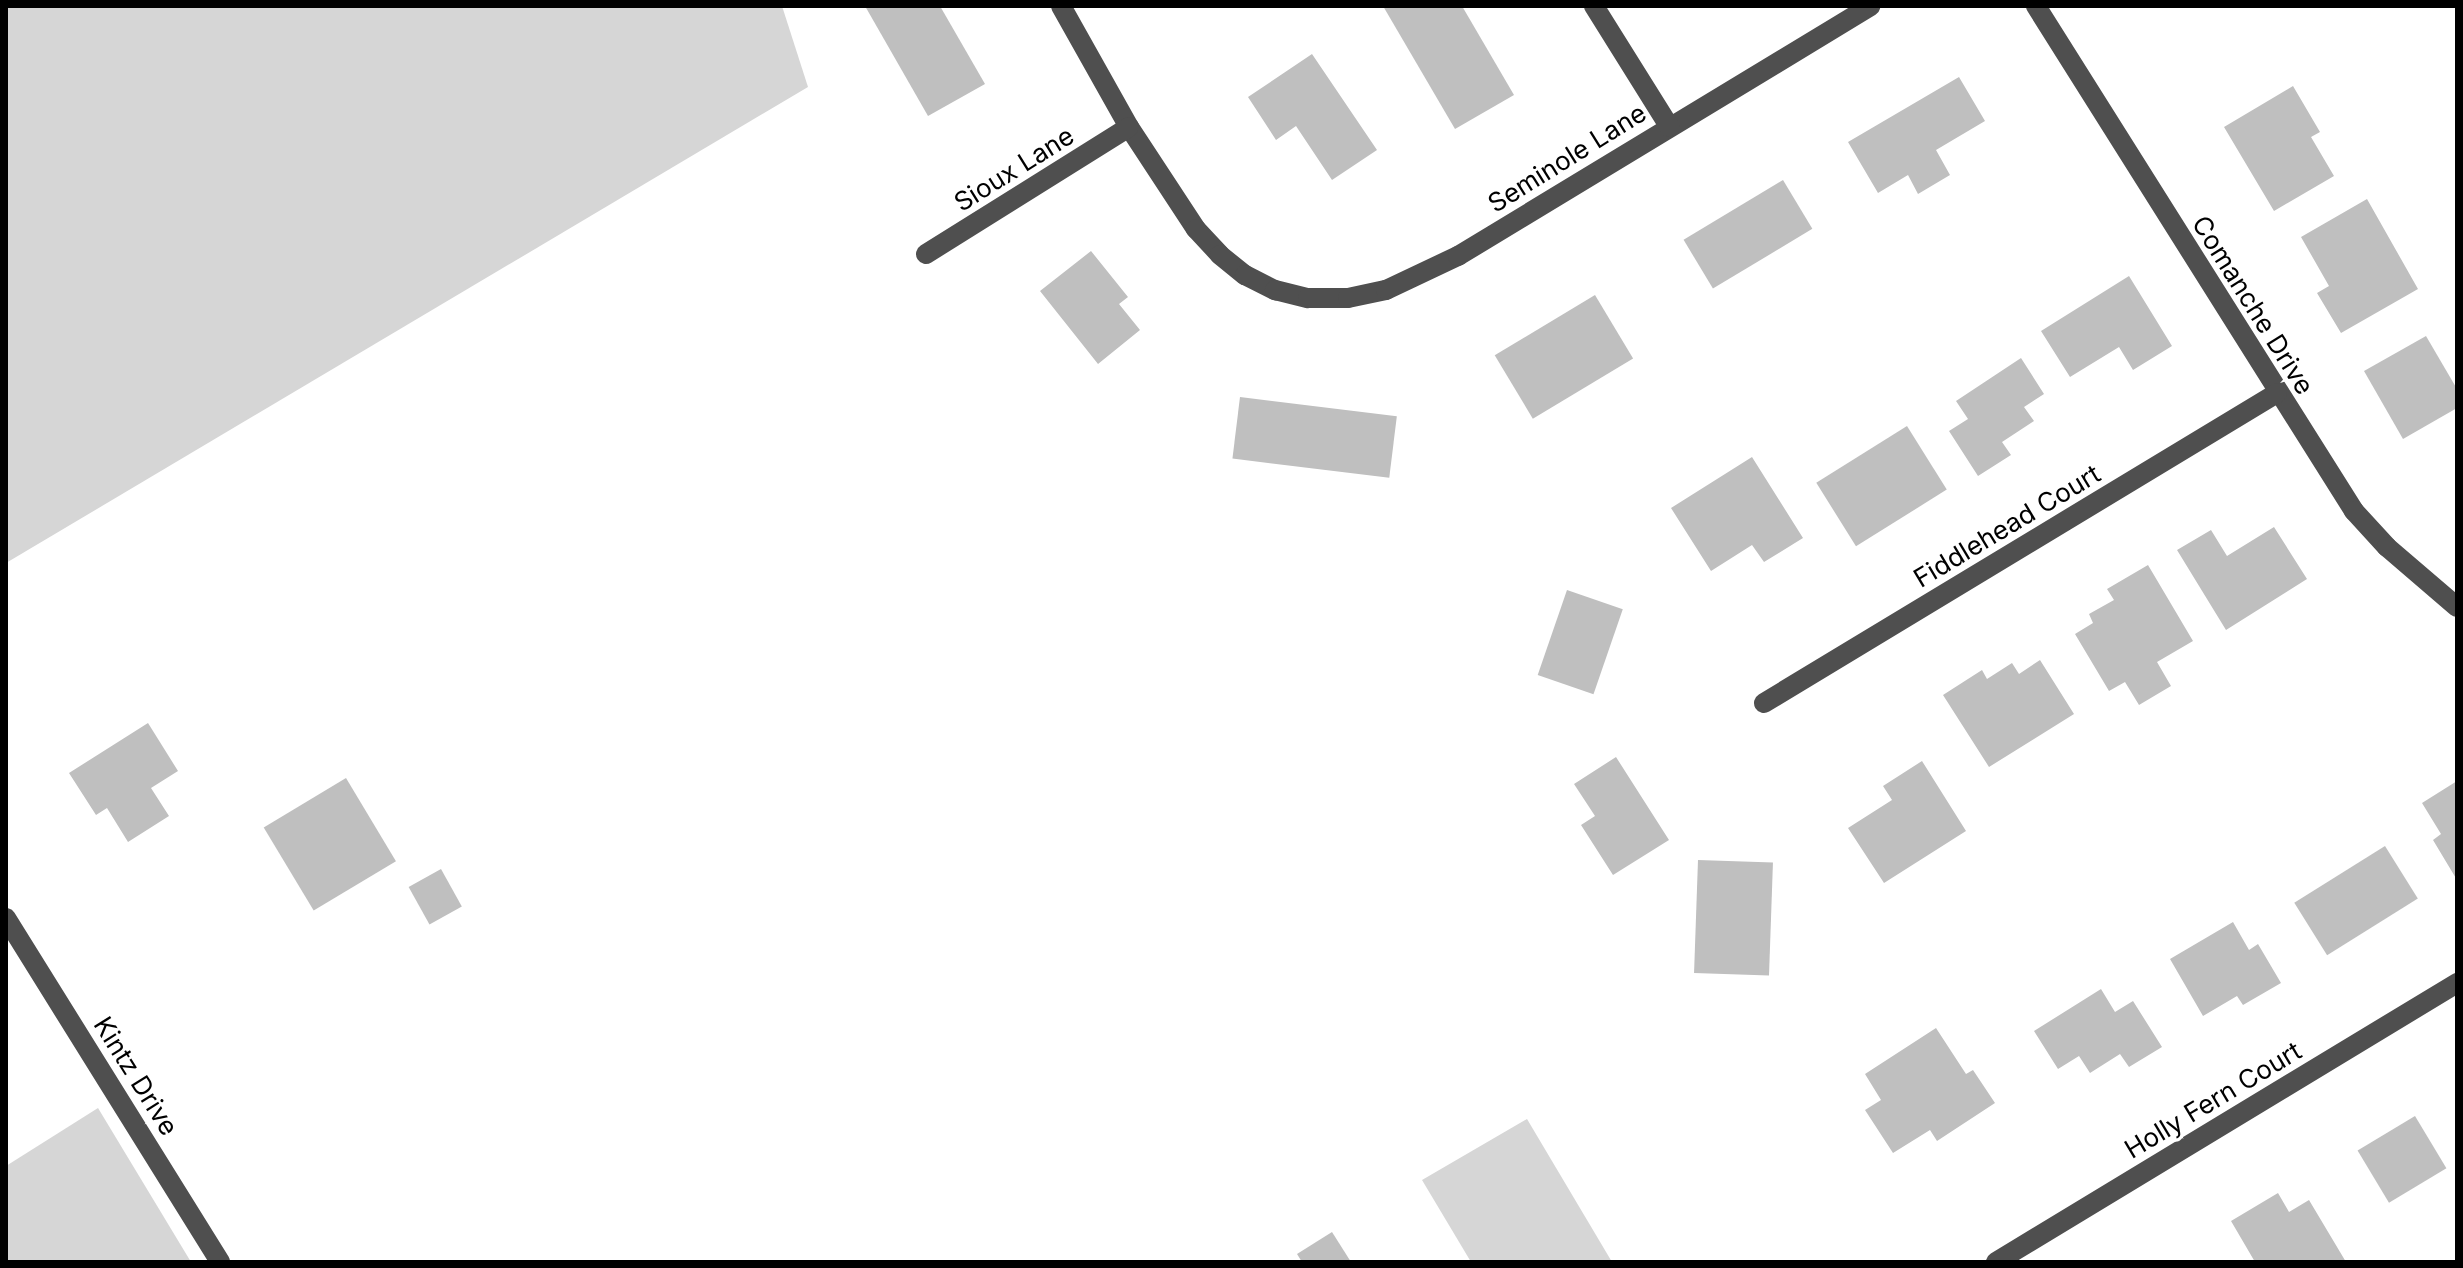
<!DOCTYPE html>
<html>
<head>
<meta charset="utf-8">
<style>
	body { margin:0 }
	#map { position:relative; width:2463px; height:1268px; overflow:hidden; background:#fff; font-family:Inter,sans-serif }
	div>[style] { position:absolute }
	[style*='--x'] { left:calc(var(--x)*1px); top:calc(var(--y)*1px); width:calc(var(--w)*1px); rotate:calc(var(--a)*1deg) }
	.green>* { inset:0; background:#d6d6d6 }
	.building>* { inset:0; background:#bfbfbf; transform-origin:0 0 }
	.minor>* { height:20px; margin:-10px; padding:0 10px; transform-origin:10px; border-radius:10px; background:#4f4f4f }
	span { translate:-50% -50%; white-space:nowrap; text-align:center; line-height:1.15; -webkit-text-stroke:6px #fff; paint-order:stroke }
	.street-label { font-size:26px; color:#000 }
	.frame { position:absolute; inset:0; border:8px solid #000; pointer-events:none }
</style>
</head>
<body>
<div id="map">
	<div class="green">
		<i style="clip-path:polygon(6px 6px,782px 6px,808px 87px,6px 563px)"></i>
		<i style="clip-path:polygon(98px 1108px,191px 1262px,6px 1262px,6px 1166px)"></i>
		<i style="clip-path:polygon(1527px 1119px,1612px 1262px,1471px 1262px,1422px 1180px)"></i>
	</div>
	<div class="building">
		<i style="clip-path:polygon(865px 6px,940px 6px,985px 84px,928px 116px)"></i>
		<i style="clip-path:polygon(1383px 6px,1462px 6px,1514px 95px,1455px 129px)"></i>
		<i style="clip-path:polygon(1312px 54px,1377px 150px,1332px 180px,1296px 126px,1276px 140px,1248px 97px)"></i>
		<i style="clip-path:polygon(1959px 77px,1985px 121px,1936px 150px,1950px 175px,1918px 194px,1908px 175px,1878px 193px,1848px 142px)"></i>
		<i style="clip-path:polygon(2293px 86px,2320px 132px,2311px 137px,2334px 176px,2274px 211px,2224px 127px)"></i>
		<i style="left:1783px;top:180px;width:57px;height:116px;rotate:59deg"></i>
		<i style="clip-path:polygon(2367px 199px,2418px 289px,2341px 333px,2317px 293px,2329px 286px,2301px 237px)"></i>
		<i style="clip-path:polygon(1091px 251px,1128px 297px,1119px 304px,1140px 330px,1098px 364px,1040px 291px)"></i>
		<i style="clip-path:polygon(2129px 276px,2172px 346px,2133px 370px,2119px 347px,2070px 377px,2041px 331px)"></i>
		<i style="left:1595px;top:295px;width:74px;height:117px;rotate:59deg"></i>
		<i style="clip-path:polygon(2426px 336px,2457px 389px,2457px 408px,2403px 439px,2364px 371px)"></i>
		<i style="clip-path:polygon(2021px 358px,2044px 394px,2024px 407px,2034px 421px,2002px 442px,2011px 455px,1978px 476px,1949px 431px,1968px 419px,1956px 401px)"></i>
		<i style="left:1240px;top:397px;width:158px;height:62px;rotate:7deg"></i>
		<i style="left:1907px;top:426px;width:75px;height:107px;rotate:58deg"></i>
		<i style="clip-path:polygon(1752px 457px,1803px 538px,1764px 562px,1752px 545px,1711px 571px,1671px 508px)"></i>
		<i style="clip-path:polygon(2274px 527px,2307px 579px,2226px 630px,2177px 550px,2211px 530px,2227px 556px)"></i>
		<i style="clip-path:polygon(2148px 565px,2193px 641px,2157px 662px,2171px 686px,2139px 705px,2125px 682px,2109px 691px,2075px 634px,2093px 623px,2089px 614px,2114px 600px,2107px 589px)"></i>
		<i style="left:1567px;top:590px;width:59px;height:90px;rotate:19deg"></i>
		<i style="clip-path:polygon(2040px 660px,2074px 714px,1989px 767px,1943px 695px,1982px 670px,1987px 679px,2012px 663px,2019px 674px)"></i>
		<i style="clip-path:polygon(148px 723px,178px 771px,151px 788px,169px 816px,128px 842px,107px 808px,96px 815px,69px 773px)"></i>
		<i style="clip-path:polygon(1616px 757px,1669px 840px,1613px 875px,1581px 825px,1595px 816px,1574px 784px)"></i>
		<i style="clip-path:polygon(1922px 761px,1966px 831px,1884px 883px,1848px 828px,1892px 800px,1883px 786px)"></i>
		<i style="left:346px;top:778px;width:97px;height:96px;rotate:59deg"></i>
		<i style="clip-path:polygon(2457px 781px,2457px 880px,2433px 840px,2441px 834px,2422px 803px)"></i>
		<i style="left:2385px;top:846px;width:62px;height:107px;rotate:58deg"></i>
		<i style="left:1698px;top:860px;width:75px;height:113px;rotate:2deg"></i>
		<i style="left:441px;top:869px;width:43px;height:37px;rotate:61deg"></i>
		<i style="clip-path:polygon(2233px 922px,2249px 950px,2258px 944px,2281px 983px,2243px 1005px,2237px 996px,2203px 1016px,2170px 959px)"></i>
		<i style="clip-path:polygon(2101px 989px,2115px 1012px,2133px 1001px,2162px 1047px,2129px 1067px,2120px 1054px,2090px 1073px,2079px 1056px,2058px 1069px,2034px 1031px)"></i>
		<i style="clip-path:polygon(1936px 1028px,1966px 1074px,1973px 1070px,1995px 1103px,1937px 1141px,1930px 1130px,1893px 1153px,1865px 1110px,1881px 1100px,1865px 1074px)"></i>
		<i style="left:2415px;top:1116px;width:61px;height:67px;rotate:59deg"></i>
		<i style="clip-path:polygon(2278px 1193px,2289px 1212px,2309px 1200px,2346px 1262px,2255px 1262px,2231px 1221px)"></i>
		<i style="clip-path:polygon(1332px 1232px,1351px 1262px,1302px 1262px,1297px 1254px)"></i>
	</div>
	<div class="minor">
		<i style="--x:1061;--y:6;--w:139;--a:60.7"></i>
		<i style="--x:1129;--y:127;--w:122;--a:56.7"></i>
		<i style="--x:1196;--y:229;--w:35;--a:47"></i>
		<i style="--x:1220;--y:255;--w:32;--a:39"></i>
		<i style="--x:1245;--y:275;--w:34;--a:27"></i>
		<i style="--x:1275;--y:290;--w:34;--a:14"></i>
		<i style="--x:1308;--y:298;--w:40;--a:0"></i>
		<i style="--x:1348;--y:298;--w:39;--a:-12"></i>
		<i style="--x:1386;--y:290;--w:80;--a:-25.3"></i>
		<i style="--x:1458;--y:256;--w:482;--a:-31.2"></i>
		<i style="--x:1594;--y:6;--w:142;--a:58"></i>
		<i style="--x:2036;--y:6;--w:597;--a:57.8"></i>
		<i style="--x:2354;--y:511;--w:49;--a:47.5"></i>
		<i style="--x:2387;--y:547;--w:92;--a:40.6"></i>
		<i style="--x:926;--y:254;--w:239;--a:-32"></i>
		<i style="--x:1764;--y:703;--w:599;--a:-31.14"></i>
		<i style="--x:6;--y:918;--w:405;--a:58.1"></i>
		<i style="--x:1996;--y:1262;--w:539;--a:-31.18"></i>
	</div>
	<div class="street-label">
		<span style="left:1567px;top:158px;rotate:-32deg">Seminole Lane</span>
		<span style="left:1014px;top:169px;rotate:-32deg">Sioux Lane</span>
		<span style="left:2253px;top:305px;rotate:58deg">Comanche Drive</span>
		<span style="left:2007px;top:526px;rotate:-31deg">Fiddlehead Court</span>
		<span style="left:136px;top:1076px;rotate:58deg">Kintz Drive</span>
		<span style="left:2213px;top:1100px;rotate:-31deg">Holly Fern Court</span>
	</div>
	<div class="frame"></div>
</div>
</body>
</html>
